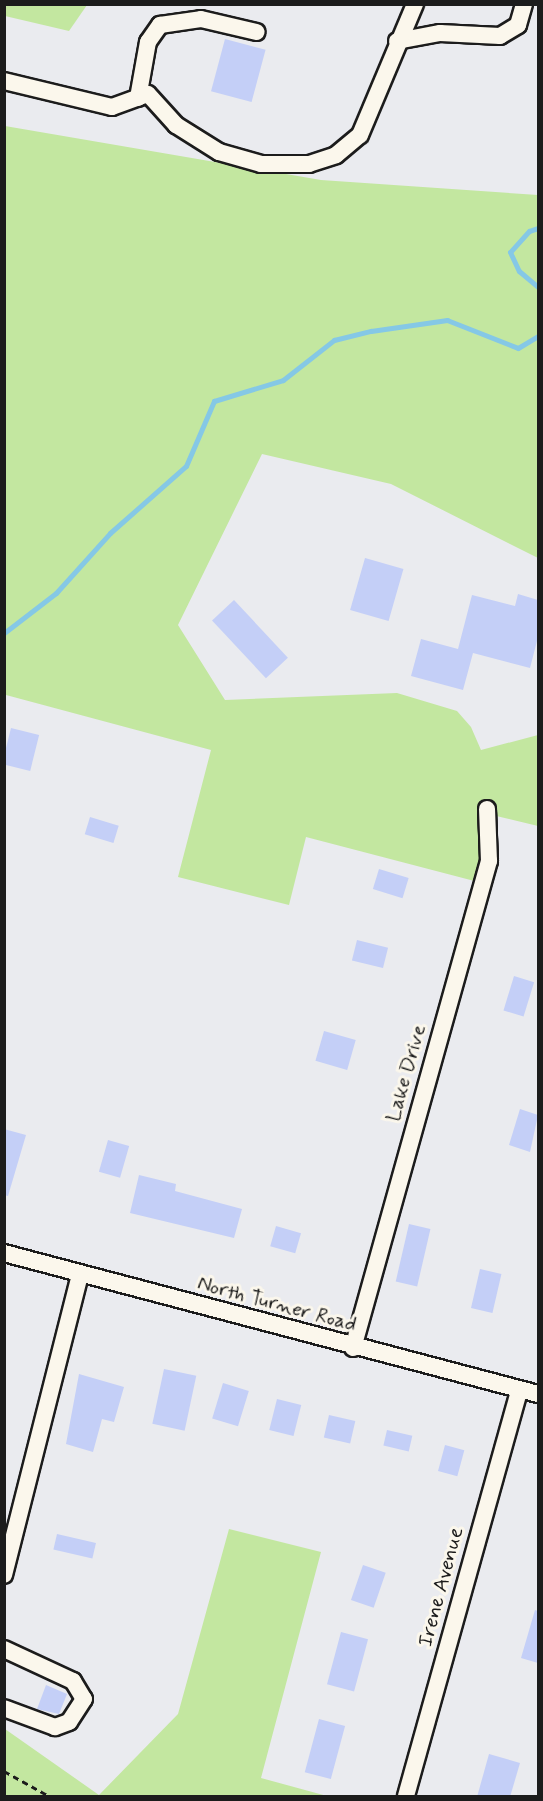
<!DOCTYPE html>
<html>
<head>
<meta charset="utf-8">
<style>
	body { margin:0 }
	#map { position:relative; width:543px; height:1801px; overflow:hidden; background:#eaebef; font-family:Mynerve,sans-serif }
	div>[style] { position:absolute }
	[style*='--x'] { left:calc(var(--x)*1px); top:calc(var(--y)*1px); width:calc(var(--w)*1px); rotate:calc(var(--a)*1deg) }
	.green>* { inset:0; background:#c3e7a0 }
	.stream>* { height:5px; margin:-2.5px; padding:0 2.5px; transform-origin:2.5px; border-radius:2.5px; background:#85c8e6 }
	.building>* { inset:0; background:#c4cff7; transform-origin:0 0 }
	.path>* { height:3px; margin-top:-1.5px; transform-origin:0; background:repeating-linear-gradient(90deg,#1c1c1c 0 6px,transparent 0 10.5px) }
	.roads { filter:drop-shadow(2px 0 #1c1c1c) drop-shadow(-2px 0 #1c1c1c) drop-shadow(0 2px #1c1c1c) drop-shadow(0 -2px #1c1c1c) }
	.minor>* { height:16px; margin:-8px; padding:0 8px; transform-origin:8px; border-radius:8px; background:#fbf7ec }
	span { translate:-50% -50%; white-space:nowrap; text-align:center; line-height:1.15; -webkit-text-stroke:6px #fbf7ec; paint-order:stroke }
	.street-label { font-size:21px; color:#1c1c1c }
	.frame { position:absolute; inset:0; border:6px solid #1c1c1c; pointer-events:none }
</style>
</head>
<body>
<div id="map">
	<div class="green">
		<i style="clip-path:polygon(5px 4px,87px 4px,87px 5px,69px 31px,5px 16px)"></i>
		<i style="clip-path:polygon(5px 126px,321px 180px,538px 195px,538px 558px,391px 484px,262px 454px,178px 625px,225px 700px,397px 693px,457px 711px,471px 727px,481px 750px,538px 735px,538px 826px,488px 814px,482px 883px,306px 837px,289px 905px,178px 877px,211px 750px,6px 695px,5px 698px)"></i>
		<i style="clip-path:polygon(229px 1529px,321px 1552px,261px 1778px,327px 1796px,5px 1796px,5px 1729px,99px 1795px,178px 1714px)"></i>
	</div>
	<div class="stream">
		<i style="--x:538;--y:228;--w:9;--a:162"></i>
		<i style="--x:529;--y:231;--w:28;--a:132"></i>
		<i style="--x:510;--y:252;--w:21;--a:65"></i>
		<i style="--x:519;--y:271;--w:25;--a:40"></i>
		<i style="--x:4;--y:633;--w:66;--a:-37.6"></i>
		<i style="--x:56;--y:593;--w:81;--a:-48"></i>
		<i style="--x:110;--y:533;--w:101;--a:-41.4"></i>
		<i style="--x:186;--y:466;--w:71;--a:-66.7"></i>
		<i style="--x:214;--y:401;--w:72;--a:-16.9"></i>
		<i style="--x:283;--y:380;--w:65;--a:-38.1"></i>
		<i style="--x:334;--y:340;--w:38;--a:-14"></i>
		<i style="--x:371;--y:331;--w:77;--a:-8.2"></i>
		<i style="--x:447;--y:320;--w:76;--a:21.5"></i>
		<i style="--x:518;--y:348;--w:23;--a:-31"></i>
	</div>
	<div class="building">
		<i style="left:225px;top:39px;width:42px;height:54px;rotate:15deg"></i>
		<i style="left:365px;top:558px;width:40px;height:54px;rotate:16deg"></i>
		<i style="clip-path:polygon(518px 594px,538px 600px,538px 637px,530px 668px,473px 653px,463px 690px,411px 676px,421px 639px,458px 649px,472px 595px,515px 606px)"></i>
		<i style="left:234px;top:600px;width:79px;height:30px;rotate:47deg"></i>
		<i style="left:11px;top:728px;width:29px;height:37px;rotate:14deg"></i>
		<i style="left:90px;top:817px;width:30px;height:18px;rotate:17deg"></i>
		<i style="left:379px;top:869px;width:31px;height:21px;rotate:17deg"></i>
		<i style="left:357px;top:940px;width:32px;height:21px;rotate:14deg"></i>
		<i style="left:514px;top:976px;width:21px;height:36px;rotate:17deg"></i>
		<i style="left:324px;top:1031px;width:33px;height:31px;rotate:16deg"></i>
		<i style="clip-path:polygon(520px 1109px,538px 1115px,530px 1152px,509px 1145px)"></i>
		<i style="clip-path:polygon(4px 1129px,26px 1135px,8px 1196px,4px 1195px)"></i>
		<i style="left:108px;top:1140px;width:22px;height:33px;rotate:16deg"></i>
		<i style="clip-path:polygon(139px 1175px,176px 1184px,175px 1191px,242px 1209px,234px 1238px,130px 1213px)"></i>
		<i style="left:409px;top:1224px;width:22px;height:59px;rotate:13deg"></i>
		<i style="left:276px;top:1226px;width:26px;height:21px;rotate:16deg"></i>
		<i style="left:480px;top:1269px;width:22px;height:40px;rotate:13deg"></i>
		<i style="left:164px;top:1369px;width:33px;height:56px;rotate:12deg"></i>
		<i style="clip-path:polygon(79px 1374px,124px 1387px,114px 1422px,102px 1419px,93px 1452px,66px 1444px)"></i>
		<i style="left:223px;top:1383px;width:27px;height:37px;rotate:17deg"></i>
		<i style="left:277px;top:1399px;width:25px;height:32px;rotate:14deg"></i>
		<i style="left:329px;top:1415px;width:27px;height:23px;rotate:13deg"></i>
		<i style="left:387px;top:1430px;width:26px;height:16px;rotate:13deg"></i>
		<i style="left:445px;top:1445px;width:20px;height:27px;rotate:15deg"></i>
		<i style="left:57px;top:1534px;width:40px;height:16px;rotate:13deg"></i>
		<i style="left:363px;top:1565px;width:24px;height:37px;rotate:19deg"></i>
		<i style="clip-path:polygon(535px 1610px,538px 1611px,538px 1663px,521px 1658px)"></i>
		<i style="left:341px;top:1632px;width:28px;height:54px;rotate:15deg"></i>
		<i style="clip-path:polygon(46px 1685px,67px 1694px,59px 1714px,37px 1709px)"></i>
		<i style="left:319px;top:1719px;width:27px;height:55px;rotate:15deg"></i>
		<i style="clip-path:polygon(489px 1754px,520px 1763px,510px 1797px,477px 1797px)"></i>
	</div>
	<div class="path">
		<i style="--x:4;--y:1771;--w:51;--a:29.1"></i>
	</div>
	<div class="roads">
		<div class="minor">
			<i style="--x:397;--y:41;--w:44;--a:-10.5"></i>
			<i style="--x:440;--y:33;--w:60;--a:2.9"></i>
			<i style="--x:500;--y:36;--w:21;--a:-31"></i>
			<i style="--x:518;--y:25;--w:22;--a:-74"></i>
			<i style="--x:4;--y:81;--w:111;--a:13.5"></i>
			<i style="--x:112;--y:107;--w:38;--a:-20"></i>
			<i style="--x:148;--y:94;--w:42;--a:47.9"></i>
			<i style="--x:176;--y:125;--w:51;--a:32.1"></i>
			<i style="--x:219;--y:152;--w:44;--a:15.9"></i>
			<i style="--x:261;--y:164;--w:48;--a:0"></i>
			<i style="--x:309;--y:164;--w:28;--a:-18"></i>
			<i style="--x:336;--y:155;--w:31;--a:-40"></i>
			<i style="--x:360;--y:135;--w:142;--a:-67.2"></i>
			<i style="--x:138;--y:98;--w:57;--a:-79.9"></i>
			<i style="--x:148;--y:42;--w:21;--a:-55"></i>
			<i style="--x:160;--y:25;--w:41;--a:-8.3"></i>
			<i style="--x:201;--y:19;--w:57;--a:13.1"></i>
			<i style="--x:4;--y:1253;--w:552;--a:14.79"></i>
			<i style="--x:353;--y:1348;--w:506;--a:-74.4"></i>
			<i style="--x:489;--y:861;--w:52;--a:-92.2"></i>
			<i style="--x:4;--y:1575;--w:310;--a:-75.8"></i>
			<i style="--x:4;--y:1649;--w:76;--a:24.9"></i>
			<i style="--x:73;--y:1681;--w:21;--a:59"></i>
			<i style="--x:84;--y:1699;--w:27;--a:123"></i>
			<i style="--x:69;--y:1722;--w:15;--a:160"></i>
			<i style="--x:55;--y:1727;--w:54;--a:-159.6"></i>
			<i style="--x:406;--y:1796;--w:421;--a:-74.4"></i>
		</div>
	</div>
	<div class="street-label">
		<span style="left:406px;top:1073px;rotate:-74deg">Lake Drive</span>
		<span style="left:277px;top:1304px;rotate:15deg">North Turner Road</span>
		<span style="left:441px;top:1587px;rotate:-75deg">Irene Avenue</span>
	</div>
	<div class="frame"></div>
</div>
</body>
</html>
